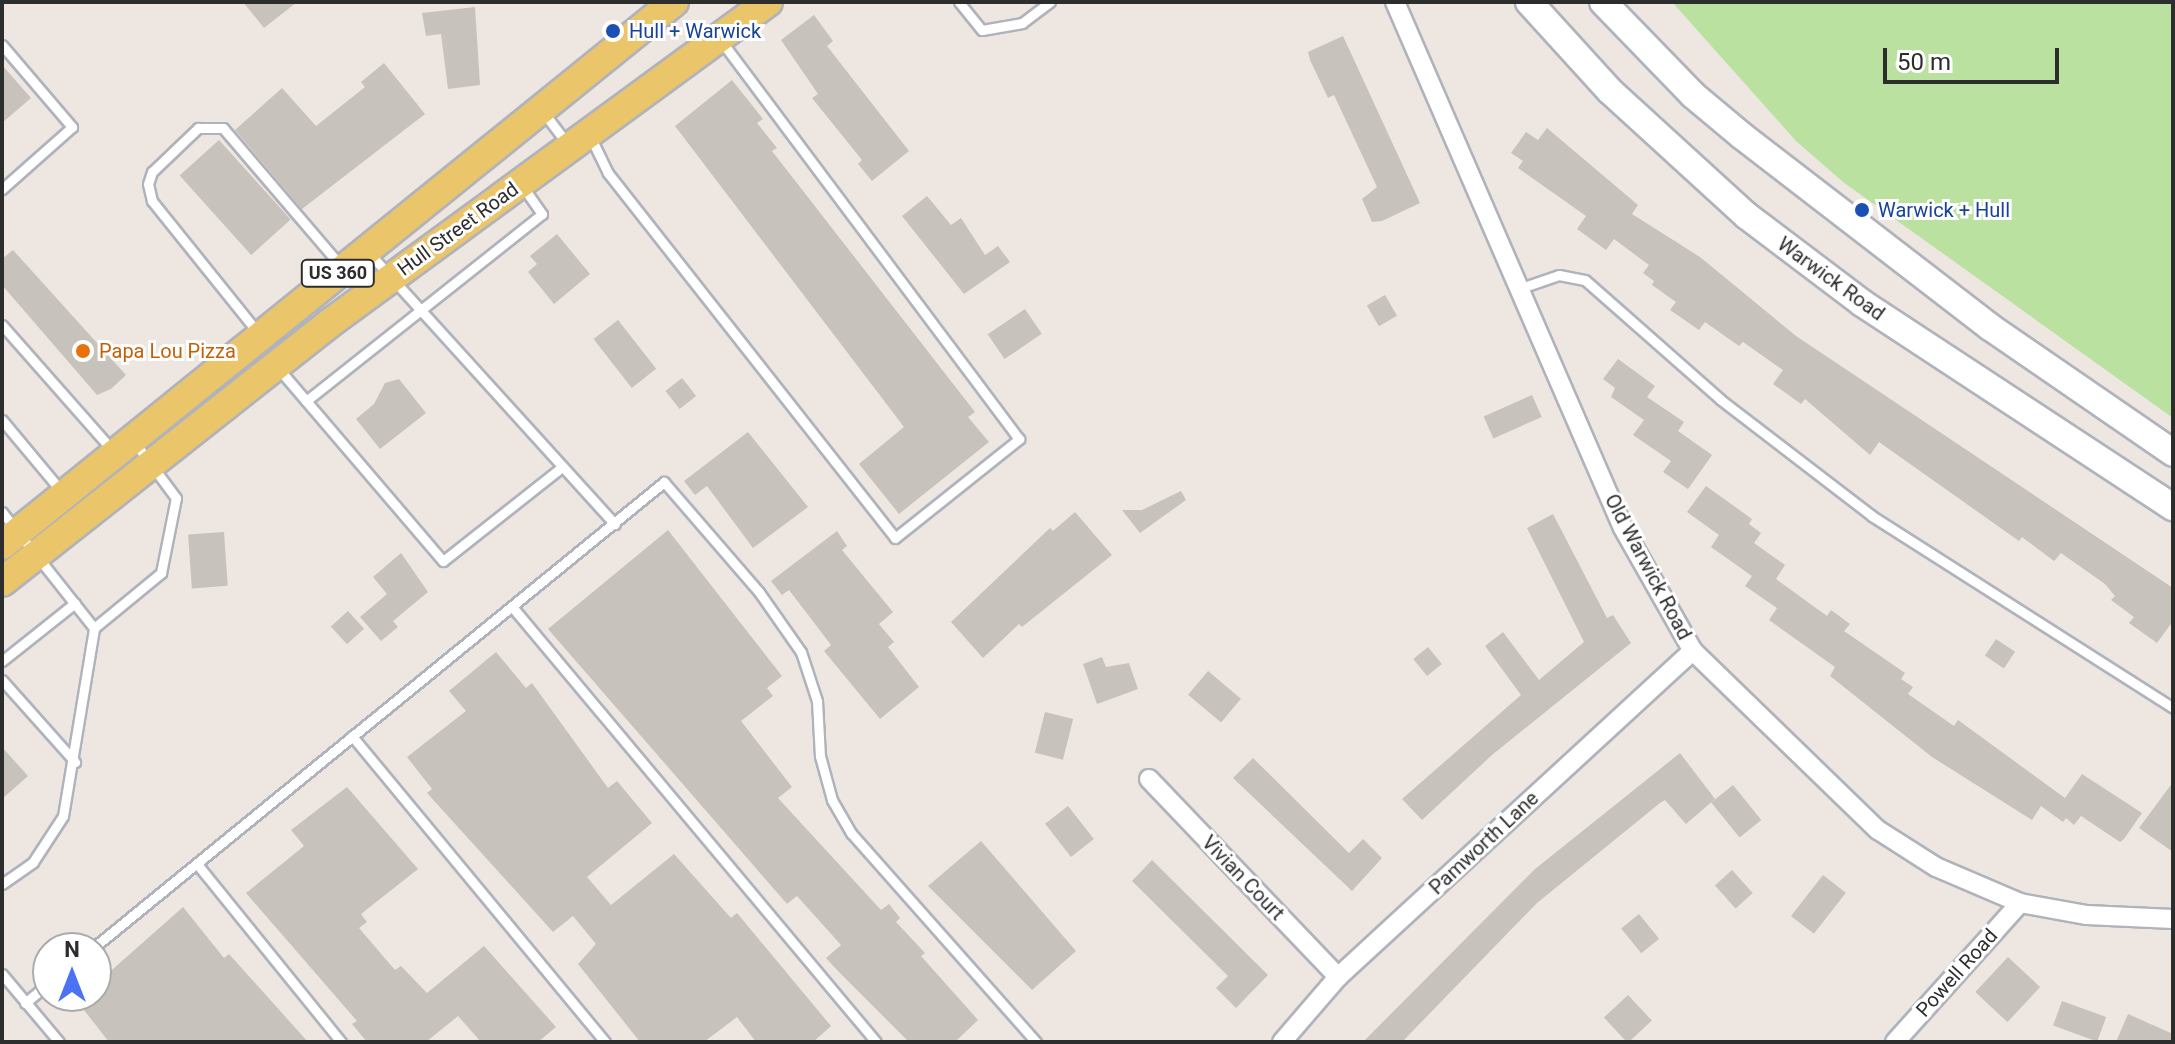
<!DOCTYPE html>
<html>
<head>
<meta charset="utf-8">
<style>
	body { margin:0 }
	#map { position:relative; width:2175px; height:1044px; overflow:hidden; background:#eee7e1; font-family:Roboto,sans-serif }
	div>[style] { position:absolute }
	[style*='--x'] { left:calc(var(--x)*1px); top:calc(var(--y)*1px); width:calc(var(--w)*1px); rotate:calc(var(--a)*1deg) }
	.green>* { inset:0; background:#bae1a0 }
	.building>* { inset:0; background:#c7c2bc; transform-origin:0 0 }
	.roads { filter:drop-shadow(2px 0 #b1b3bc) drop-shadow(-2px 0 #b1b3bc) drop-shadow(0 2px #b1b3bc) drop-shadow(0 -2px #b1b3bc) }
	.lane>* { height:9px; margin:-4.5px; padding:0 4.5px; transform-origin:4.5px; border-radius:4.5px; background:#fff }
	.street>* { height:18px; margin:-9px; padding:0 9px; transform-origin:9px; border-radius:9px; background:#fff }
	.secondary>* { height:26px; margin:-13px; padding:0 13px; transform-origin:13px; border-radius:13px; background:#fff }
	.primary>* { height:28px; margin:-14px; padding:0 14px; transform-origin:14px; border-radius:14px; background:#eac569 }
	.dots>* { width:22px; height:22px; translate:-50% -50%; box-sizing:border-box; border:4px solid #fff; border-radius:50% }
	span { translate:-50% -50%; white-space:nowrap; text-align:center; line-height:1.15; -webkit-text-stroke:6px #fff; paint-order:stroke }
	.shield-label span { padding:2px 6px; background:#fff; border:2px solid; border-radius:6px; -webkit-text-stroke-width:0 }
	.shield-label { font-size:18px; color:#2d2d2d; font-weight:700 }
	.transit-label { font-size:20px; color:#164399 }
	.left { translate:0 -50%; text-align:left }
	.street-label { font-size:20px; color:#2d2d2d }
	.food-label { font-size:20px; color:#c56008 }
	.frame { position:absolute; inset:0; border:4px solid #2d2d2d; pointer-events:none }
	.north { position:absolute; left:32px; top:932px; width:80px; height:80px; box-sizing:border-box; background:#fff; border:2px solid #ababab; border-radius:50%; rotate:0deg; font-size:22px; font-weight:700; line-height:32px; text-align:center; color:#2d2d2d }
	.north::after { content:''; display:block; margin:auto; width:28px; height:36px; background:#4a72f1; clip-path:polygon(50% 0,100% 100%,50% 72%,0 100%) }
	.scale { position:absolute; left:1883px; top:48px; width:176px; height:36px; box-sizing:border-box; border:4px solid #2d2d2d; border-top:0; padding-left:10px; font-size:24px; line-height:28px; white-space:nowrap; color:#2d2d2d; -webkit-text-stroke:6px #fff; paint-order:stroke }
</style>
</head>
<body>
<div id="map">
	<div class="green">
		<i style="clip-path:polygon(1672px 2px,2173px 2px,2173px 418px,1843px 182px,1796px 141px)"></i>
	</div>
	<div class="building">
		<i style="clip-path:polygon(243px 2px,297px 2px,264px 28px)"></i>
		<i style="clip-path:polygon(475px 7px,480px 85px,448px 89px,441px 34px,426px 36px,422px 13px)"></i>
		<i style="clip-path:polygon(814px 15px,833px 41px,827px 46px,909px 151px,872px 181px,858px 164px,862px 160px,812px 98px,818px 94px,781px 40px)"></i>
		<i style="clip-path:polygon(1343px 36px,1420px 203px,1382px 221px,1372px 222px,1362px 199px,1377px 187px,1334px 95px,1328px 98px,1310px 60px,1308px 52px)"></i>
		<i style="clip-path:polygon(384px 63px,425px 114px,302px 209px,235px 130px,282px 88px,316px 126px,365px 87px,361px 82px)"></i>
		<i style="clip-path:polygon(2px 65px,31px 98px,2px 123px)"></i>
		<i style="clip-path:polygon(732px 80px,763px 119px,757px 123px,777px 148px,772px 151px,975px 412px,968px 417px,989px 442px,899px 514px,859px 464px,904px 427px,675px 126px)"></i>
		<i style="clip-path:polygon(1547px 128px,1638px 205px,1632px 214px,1700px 257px,1796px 336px,2173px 588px,2173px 621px,2157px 643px,2129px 623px,2134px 617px,2111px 600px,2115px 596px,2105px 584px,2061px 553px,2054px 561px,2022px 537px,2019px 541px,1879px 442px,1870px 455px,1805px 399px,1801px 404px,1773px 384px,1783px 370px,1743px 342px,1739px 346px,1705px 322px,1699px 330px,1670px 310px,1676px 302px,1652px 285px,1654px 281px,1643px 273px,1649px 265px,1614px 239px,1606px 250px,1577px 229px,1586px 216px,1518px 168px,1523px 161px,1511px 153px,1526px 132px,1538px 140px)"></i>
		<i style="left:219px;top:140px;width:107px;height:53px;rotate:48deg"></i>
		<i style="clip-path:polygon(927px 196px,951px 225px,961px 218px,985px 255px,998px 246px,1010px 262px,964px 294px,902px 216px)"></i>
		<i style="clip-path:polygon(557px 234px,590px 274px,554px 304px,528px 272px,537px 264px,530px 256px)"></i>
		<i style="clip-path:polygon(13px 250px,126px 375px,111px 389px,97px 395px,2px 285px,2px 259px)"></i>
		<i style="left:1385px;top:295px;width:24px;height:21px;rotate:60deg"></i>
		<i style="left:1025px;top:309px;width:30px;height:45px;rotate:56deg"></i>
		<i style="left:618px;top:320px;width:62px;height:31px;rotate:52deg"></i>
		<i style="clip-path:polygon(1618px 359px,1655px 386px,1647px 397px,1684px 422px,1678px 431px,1712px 455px,1688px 489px,1663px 472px,1671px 461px,1633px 435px,1644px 420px,1611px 397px,1615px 388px,1603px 379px)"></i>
		<i style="left:682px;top:378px;width:23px;height:21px;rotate:52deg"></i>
		<i style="clip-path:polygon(399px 379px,426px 413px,380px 449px,356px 419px,374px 404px,385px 383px)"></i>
		<i style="left:1532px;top:395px;width:24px;height:53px;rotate:66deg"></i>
		<i style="clip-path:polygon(748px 432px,808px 507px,753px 548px,707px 486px,695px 495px,684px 481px)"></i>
		<i style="clip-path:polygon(1706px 486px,1752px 519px,1749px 524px,1761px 533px,1754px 543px,1785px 565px,1776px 579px,1827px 616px,1831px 610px,1850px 624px,1844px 631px,1905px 673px,1901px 679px,1913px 687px,1908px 694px,1954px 726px,1958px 720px,2065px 798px,2082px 774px,2142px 813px,2124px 839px,2120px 842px,2081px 816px,2074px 825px,2066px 818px,2063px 822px,2041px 806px,2032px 820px,1932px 757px,1830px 676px,1835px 667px,1769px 620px,1777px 608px,1745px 586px,1752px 576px,1711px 547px,1719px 535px,1687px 512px)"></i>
		<i style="clip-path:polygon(1181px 491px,1186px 500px,1140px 533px,1122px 510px,1142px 510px)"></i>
		<i style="clip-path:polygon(1075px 512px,1112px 555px,1022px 627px,1019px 624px,983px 658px,951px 622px,1050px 528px,1053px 531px)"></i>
		<i style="clip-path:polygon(1553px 514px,1607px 618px,1613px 615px,1631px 643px,1492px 755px,1422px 820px,1402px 799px,1521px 695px,1485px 646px,1503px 632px,1539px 680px,1584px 642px,1527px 528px)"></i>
		<i style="clip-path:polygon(668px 530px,782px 676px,767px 688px,773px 696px,741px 721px,792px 787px,778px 798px,881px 910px,889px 904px,900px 918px,896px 922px,925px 953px,921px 956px,978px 1020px,955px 1042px,909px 1042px,838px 971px,826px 958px,841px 945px,797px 896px,787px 904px,548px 629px)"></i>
		<i style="clip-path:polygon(837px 531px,847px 546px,842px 550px,893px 612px,879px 624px,894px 642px,888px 647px,919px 687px,880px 719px,824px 651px,831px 645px,789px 590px,782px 595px,771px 581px)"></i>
		<i style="left:224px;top:532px;width:54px;height:36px;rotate:86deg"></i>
		<i style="clip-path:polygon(401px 553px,428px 592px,393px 621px,398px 627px,381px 641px,360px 617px,387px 594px,373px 577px)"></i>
		<i style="left:348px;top:611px;width:24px;height:23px;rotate:48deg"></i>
		<i style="left:1996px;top:639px;width:23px;height:20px;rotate:34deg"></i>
		<i style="left:1428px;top:647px;width:22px;height:19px;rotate:51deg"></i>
		<i style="clip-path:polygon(496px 652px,526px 688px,532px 683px,608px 788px,617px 781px,652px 823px,587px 877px,611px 905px,674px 854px,731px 918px,737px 913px,831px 1026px,813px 1042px,756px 1042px,737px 1017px,704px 1042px,640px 1042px,578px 964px,596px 944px,573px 916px,553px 932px,427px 793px,432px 789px,407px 757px,466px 711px,449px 691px)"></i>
		<i style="clip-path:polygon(1102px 657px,1106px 667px,1129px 663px,1138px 689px,1097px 704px,1083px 664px)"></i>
		<i style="left:1208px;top:671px;width:43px;height:31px;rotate:40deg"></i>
		<i style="left:1045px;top:712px;width:29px;height:42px;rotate:14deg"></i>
		<i style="clip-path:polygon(2px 747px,28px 776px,2px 799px)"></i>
		<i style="clip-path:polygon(1680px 753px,1715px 799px,1686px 824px,1665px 800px,1660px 803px,1537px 903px,1402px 1042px,1363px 1042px,1535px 869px)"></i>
		<i style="clip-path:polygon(1253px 758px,1349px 853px,1363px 839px,1382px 858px,1352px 891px,1233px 778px)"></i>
		<i style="clip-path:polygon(2173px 782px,2173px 852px,2139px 828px)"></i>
		<i style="left:1733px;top:785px;width:45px;height:28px;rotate:51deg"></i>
		<i style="clip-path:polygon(347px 787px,418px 869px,361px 914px,367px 922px,359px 928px,395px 970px,401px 966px,427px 993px,484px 946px,556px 1027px,538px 1042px,481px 1042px,458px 1016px,426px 1042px,367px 1042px,352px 1024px,357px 1021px,246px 893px,304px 846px,291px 830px)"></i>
		<i style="left:1068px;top:806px;width:42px;height:29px;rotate:52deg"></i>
		<i style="clip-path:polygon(981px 841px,1076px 951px,1032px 990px,928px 886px)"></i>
		<i style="clip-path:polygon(1152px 860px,1268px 975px,1236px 1008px,1216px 988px,1228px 976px,1132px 881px)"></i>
		<i style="left:1732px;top:870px;width:31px;height:23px;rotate:48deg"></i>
		<i style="left:1823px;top:875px;width:29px;height:52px;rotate:38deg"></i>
		<i style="clip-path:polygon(183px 907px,224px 958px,229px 954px,308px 1042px,109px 1042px,73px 996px,96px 996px,96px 984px)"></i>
		<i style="left:1639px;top:914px;width:32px;height:23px;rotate:51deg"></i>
		<i style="left:2008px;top:957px;width:44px;height:48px;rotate:43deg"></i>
		<i style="left:1628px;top:995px;width:35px;height:33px;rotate:47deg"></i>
		<i style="left:2062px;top:1001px;width:47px;height:26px;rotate:20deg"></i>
		<i style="clip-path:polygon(2128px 1014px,2173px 1034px,2173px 1042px,2116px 1042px)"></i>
	</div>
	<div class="roads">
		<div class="lane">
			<i style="--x:959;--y:2;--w:36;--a:51"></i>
			<i style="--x:982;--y:30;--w:41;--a:-9.9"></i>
			<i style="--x:1022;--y:23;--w:35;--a:-37"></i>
			<i style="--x:2;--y:45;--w:108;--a:49.5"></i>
			<i style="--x:72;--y:127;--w:94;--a:138.5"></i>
			<i style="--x:544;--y:113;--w:41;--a:52.9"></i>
			<i style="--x:590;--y:136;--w:41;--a:64.1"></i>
			<i style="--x:608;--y:173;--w:464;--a:51.8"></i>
			<i style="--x:895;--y:538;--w:159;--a:-38.6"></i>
			<i style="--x:1019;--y:439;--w:497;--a:-126.8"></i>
			<i style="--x:369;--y:253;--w:366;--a:47.8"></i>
			<i style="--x:1521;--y:288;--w:40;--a:-18.9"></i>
			<i style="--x:1559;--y:275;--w:26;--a:11"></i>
			<i style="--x:1585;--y:280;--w:181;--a:41.4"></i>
			<i style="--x:1721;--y:400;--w:190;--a:37.5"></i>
			<i style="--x:1872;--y:516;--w:357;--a:32.5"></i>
			<i style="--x:2;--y:325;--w:169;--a:48.6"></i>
			<i style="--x:259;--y:334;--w:171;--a:-128.8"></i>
			<i style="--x:152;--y:201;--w:17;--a:-103"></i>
			<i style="--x:148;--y:184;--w:13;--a:-72"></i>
			<i style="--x:152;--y:172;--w:64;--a:-43.7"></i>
			<i style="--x:198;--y:128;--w:25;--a:0"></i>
			<i style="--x:223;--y:128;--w:182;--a:49.5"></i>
			<i style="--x:278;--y:368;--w:254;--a:49.5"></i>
			<i style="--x:443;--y:561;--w:152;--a:-38.3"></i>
			<i style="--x:306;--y:401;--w:301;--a:-38.4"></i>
			<i style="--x:542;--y:214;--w:35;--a:-125"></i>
			<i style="--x:2;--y:420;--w:94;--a:50.2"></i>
			<i style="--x:2;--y:512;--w:148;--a:51.6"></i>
			<i style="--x:94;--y:628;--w:87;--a:-39.4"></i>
			<i style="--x:161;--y:573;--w:76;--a:-78.7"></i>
			<i style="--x:176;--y:498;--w:69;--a:-126.7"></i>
			<i style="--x:514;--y:609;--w:564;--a:50.1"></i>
			<i style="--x:2;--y:661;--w:93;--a:-38.5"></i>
			<i style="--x:2;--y:680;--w:110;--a:48.3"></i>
			<i style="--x:352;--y:736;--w:397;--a:50.4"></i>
			<i style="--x:197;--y:864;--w:229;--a:51"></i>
			<i style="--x:2;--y:884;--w:38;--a:-35"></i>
			<i style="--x:33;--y:862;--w:55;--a:-56.9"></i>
			<i style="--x:63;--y:816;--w:191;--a:-80.6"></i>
			<i style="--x:93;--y:948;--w:737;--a:-39.22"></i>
			<i style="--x:664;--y:482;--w:145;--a:49.2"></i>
			<i style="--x:759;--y:592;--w:73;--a:55"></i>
			<i style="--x:801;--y:652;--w:52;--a:71.9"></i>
			<i style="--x:817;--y:701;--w:55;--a:86.9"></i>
			<i style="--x:820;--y:756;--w:46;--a:74.7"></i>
			<i style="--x:832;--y:800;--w:39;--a:60"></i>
			<i style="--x:852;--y:834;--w:278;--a:48.5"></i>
			<i style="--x:2;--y:974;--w:89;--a:50"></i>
			<i style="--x:25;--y:1003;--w:30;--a:-40"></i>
		</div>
		<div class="street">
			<i style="--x:1395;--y:2;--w:573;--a:66.57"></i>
			<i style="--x:1623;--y:528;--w:142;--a:60.4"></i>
			<i style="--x:1693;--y:651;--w:257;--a:44.1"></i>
			<i style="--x:1878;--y:830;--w:69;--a:32.5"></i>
			<i style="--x:1936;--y:867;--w:91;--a:23.2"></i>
			<i style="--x:2020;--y:903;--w:68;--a:10.2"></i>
			<i style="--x:2087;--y:915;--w:86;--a:2.7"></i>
			<i style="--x:1149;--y:779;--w:274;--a:46.3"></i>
			<i style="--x:1282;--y:1042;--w:86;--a:-49.3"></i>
			<i style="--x:1338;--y:977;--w:482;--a:-42.6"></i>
			<i style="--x:1895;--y:1042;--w:187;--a:-48"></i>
		</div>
		<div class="secondary">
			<i style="--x:1529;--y:2;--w:120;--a:47.7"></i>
			<i style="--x:1610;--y:91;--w:185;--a:42.4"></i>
			<i style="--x:1747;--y:216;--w:144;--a:37.1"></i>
			<i style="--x:1862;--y:303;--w:372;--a:33.3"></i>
			<i style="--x:1603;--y:2;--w:129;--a:45.9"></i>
			<i style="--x:1693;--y:95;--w:64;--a:39.9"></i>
			<i style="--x:1742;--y:136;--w:313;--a:37.6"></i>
			<i style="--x:1990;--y:327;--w:222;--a:34.5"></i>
		</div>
		<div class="primary">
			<i style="--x:2;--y:545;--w:864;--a:-38.94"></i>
			<i style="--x:2;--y:582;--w:418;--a:-38.3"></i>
			<i style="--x:330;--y:323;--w:543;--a:-36.24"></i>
		</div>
	</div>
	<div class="dots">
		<i style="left:613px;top:31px;background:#1a4fb4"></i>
		<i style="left:1862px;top:210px;background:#1a4fb4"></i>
		<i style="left:83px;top:351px;background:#e8710a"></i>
	</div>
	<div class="shield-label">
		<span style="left:338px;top:273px">US 360</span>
	</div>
	<div class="transit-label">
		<span class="left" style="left:629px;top:31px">Hull + Warwick</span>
		<span class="left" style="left:1878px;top:210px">Warwick + Hull</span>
	</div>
	<div class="street-label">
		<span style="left:458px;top:229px;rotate:-36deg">Hull Street Road</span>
		<span style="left:1831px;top:279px;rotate:36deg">Warwick Road</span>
		<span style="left:1648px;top:567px;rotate:62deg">Old Warwick Road</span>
		<span style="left:1484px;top:843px;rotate:-43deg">Pamworth Lane</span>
		<span style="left:1243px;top:878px;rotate:46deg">Vivian Court</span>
		<span style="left:1957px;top:973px;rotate:-48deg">Powell Road</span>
	</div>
	<div class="food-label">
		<span class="left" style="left:99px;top:351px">Papa Lou Pizza</span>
	</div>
	<div class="frame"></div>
	<div class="north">N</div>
	<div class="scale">50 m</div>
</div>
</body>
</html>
